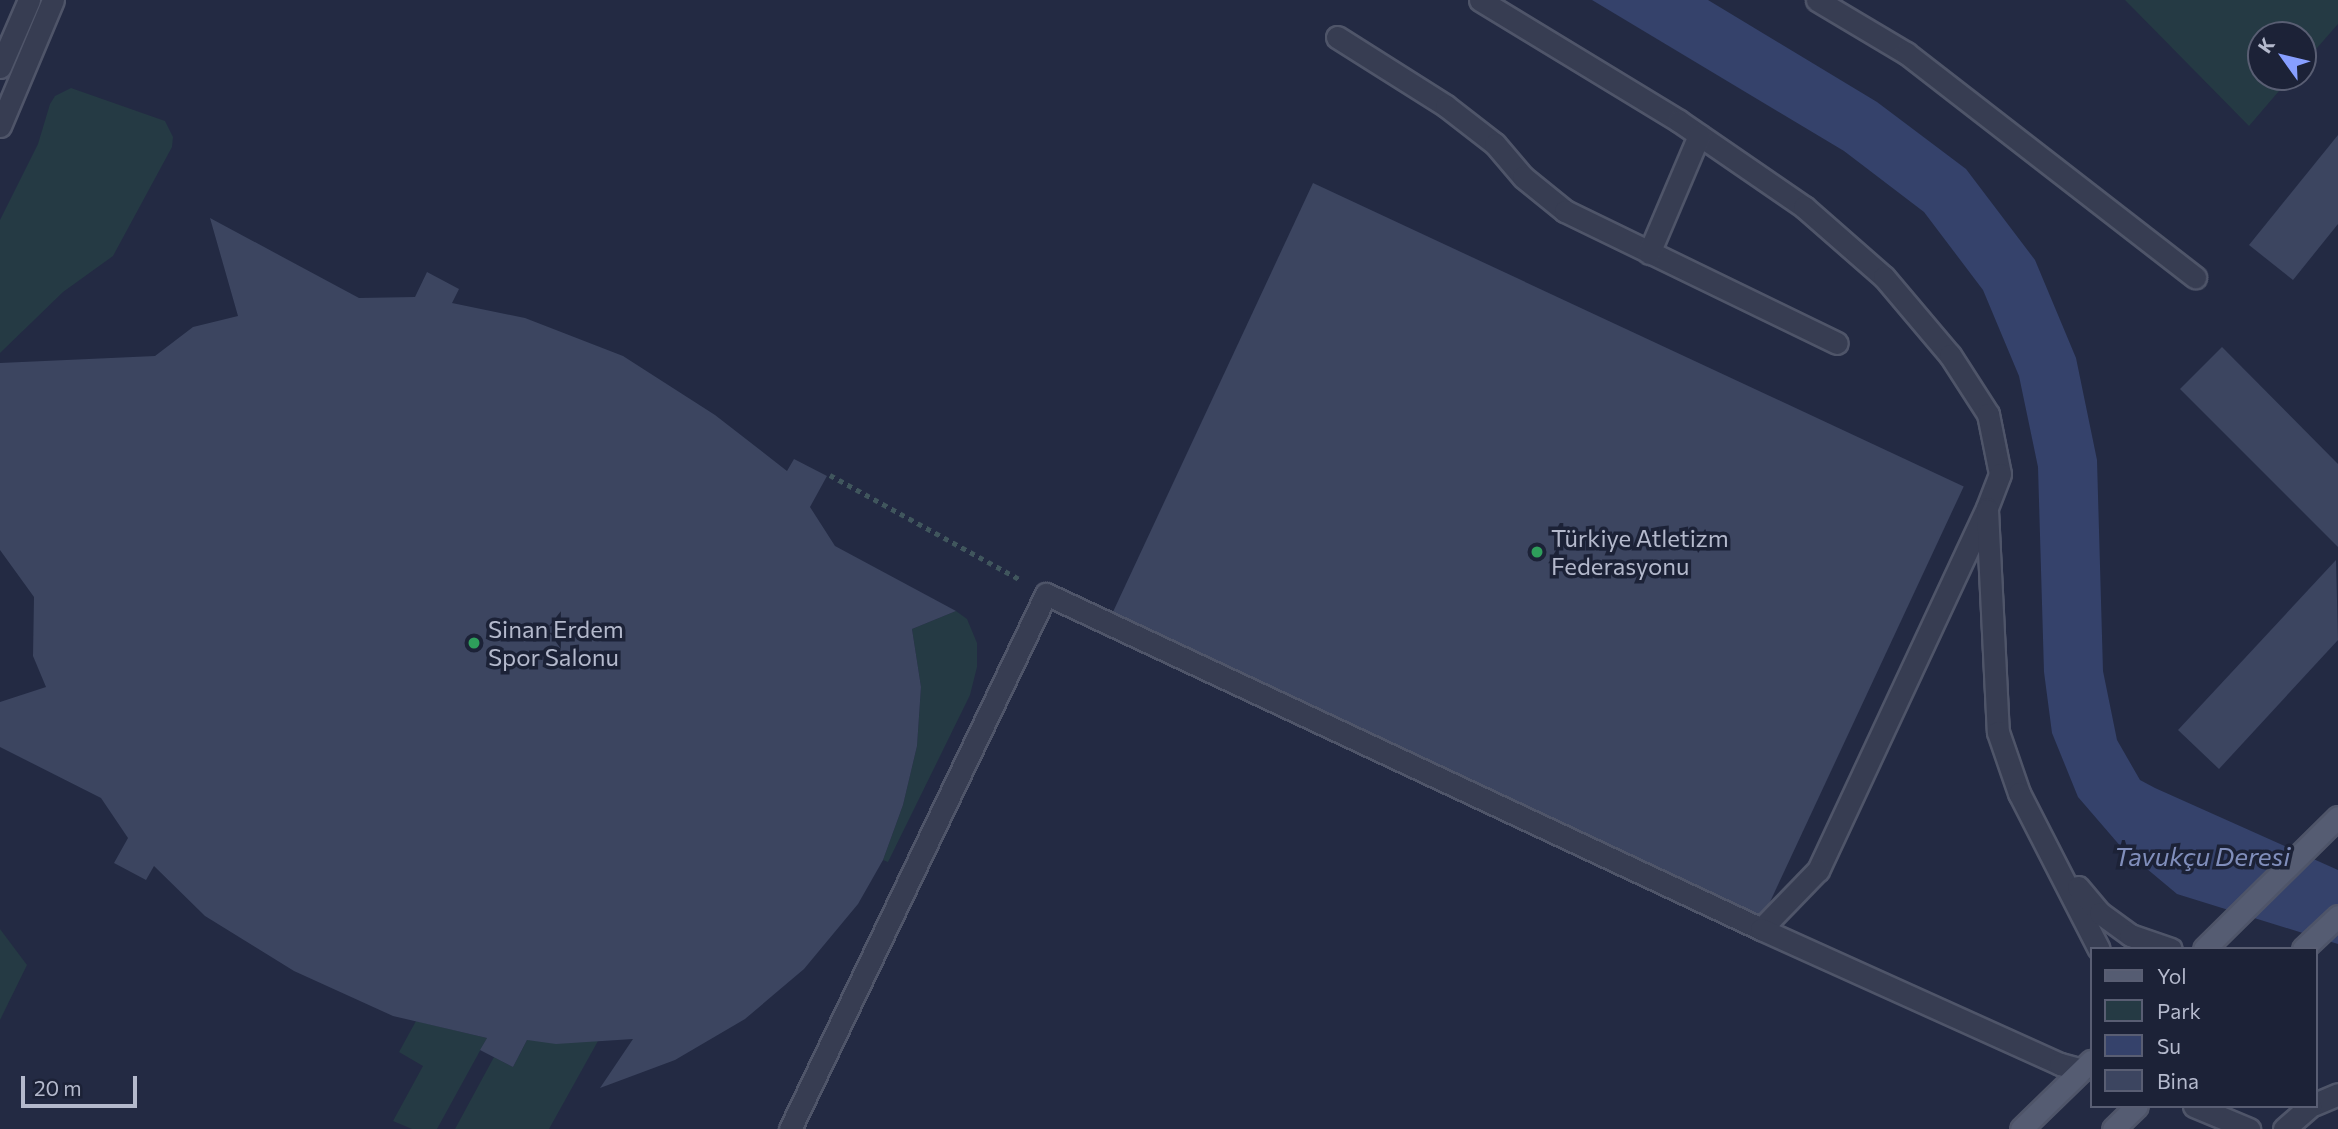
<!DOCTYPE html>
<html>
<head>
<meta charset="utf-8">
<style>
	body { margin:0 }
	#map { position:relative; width:2338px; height:1129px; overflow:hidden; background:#232a43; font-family:Commissioner,sans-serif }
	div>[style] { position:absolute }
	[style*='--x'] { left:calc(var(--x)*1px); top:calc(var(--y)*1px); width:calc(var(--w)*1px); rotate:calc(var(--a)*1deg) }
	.green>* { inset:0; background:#253a44 }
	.water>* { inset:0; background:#35426b }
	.building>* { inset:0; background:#3c4560; transform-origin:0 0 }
	.path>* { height:4.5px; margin-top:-2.25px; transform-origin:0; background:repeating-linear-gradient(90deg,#40565d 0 5px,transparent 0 10px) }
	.roads { filter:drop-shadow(2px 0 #4f5569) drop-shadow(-2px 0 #4f5569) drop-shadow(0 2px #4f5569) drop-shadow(0 -2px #4f5569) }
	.minor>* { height:21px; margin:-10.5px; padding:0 10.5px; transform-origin:10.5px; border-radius:10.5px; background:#373d52 }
	.major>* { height:21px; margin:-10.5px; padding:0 10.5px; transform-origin:10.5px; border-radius:10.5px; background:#555c72 }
	.dots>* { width:19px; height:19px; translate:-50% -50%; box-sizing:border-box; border:4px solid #1c2237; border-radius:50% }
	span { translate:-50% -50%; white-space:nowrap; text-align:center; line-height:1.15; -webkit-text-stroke:7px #1c2237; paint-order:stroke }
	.poi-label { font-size:24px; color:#b4b9cc }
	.left { translate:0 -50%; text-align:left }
	.water-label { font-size:26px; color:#808ebb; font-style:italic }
	.legend { position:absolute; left:2090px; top:947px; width:228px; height:161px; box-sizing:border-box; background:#1c2237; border:2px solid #595e73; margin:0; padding:9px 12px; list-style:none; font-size:21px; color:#b4b9cc }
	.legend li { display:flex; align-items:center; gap:14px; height:35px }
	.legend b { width:35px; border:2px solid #595e73 }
	.north { position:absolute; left:2247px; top:21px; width:70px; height:70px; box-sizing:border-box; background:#1c2237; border:2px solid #595e73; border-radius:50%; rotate:304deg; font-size:19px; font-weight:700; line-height:28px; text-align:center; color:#b4b9cc }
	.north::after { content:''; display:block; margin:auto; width:24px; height:32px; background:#879fff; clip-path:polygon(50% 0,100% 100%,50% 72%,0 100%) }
	.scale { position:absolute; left:21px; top:1076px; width:116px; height:32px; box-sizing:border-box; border:4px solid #b4b9cc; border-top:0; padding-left:9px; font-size:21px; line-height:24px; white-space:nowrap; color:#b4b9cc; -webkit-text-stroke:5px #1c2237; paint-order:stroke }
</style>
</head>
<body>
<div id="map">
	<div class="green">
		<i style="clip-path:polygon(2125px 0,2338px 0,2338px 24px,2303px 64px,2303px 35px,2261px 35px,2261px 77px,2291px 77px,2249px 126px)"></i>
		<i style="clip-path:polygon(71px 88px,165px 121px,173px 137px,172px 147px,113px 256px,63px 292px,0 353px,0 220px,38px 144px,50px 104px,55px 96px)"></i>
		<i style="clip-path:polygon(956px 611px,967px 619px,977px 643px,977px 667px,970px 695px,888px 862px,883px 860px,903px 805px,917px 746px,921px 687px,912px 629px)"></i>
		<i style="clip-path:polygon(0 929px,27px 965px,0 1020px)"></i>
		<i style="clip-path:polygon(416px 1021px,487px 1038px,437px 1129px,412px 1129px,393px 1121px,423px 1066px,399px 1052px)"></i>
		<i style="clip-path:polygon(527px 1040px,598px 1041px,549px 1129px,455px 1129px,494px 1057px,513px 1067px)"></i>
	</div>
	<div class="water">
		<i style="clip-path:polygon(1592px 0,1708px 0,1877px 102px,1966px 169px,2035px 260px,2076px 358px,2097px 460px,2103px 671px,2117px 740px,2140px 780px,2155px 788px,2338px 870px,2338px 944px,2177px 894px,2122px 848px,2078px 797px,2052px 733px,2044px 672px,2038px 467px,2019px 376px,1983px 290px,1924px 212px,1844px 151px)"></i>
	</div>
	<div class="building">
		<i style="clip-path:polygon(2338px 135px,2338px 224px,2293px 280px,2249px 245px)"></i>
		<i style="left:1313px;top:183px;width:718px;height:480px;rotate:25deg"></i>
		<i style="clip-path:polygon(210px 218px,359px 298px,415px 297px,427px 272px,459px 289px,452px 303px,525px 318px,623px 356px,715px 415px,787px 471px,794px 459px,827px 476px,810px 507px,835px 546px,956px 611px,912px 629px,921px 687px,917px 746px,903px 805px,883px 860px,858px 904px,804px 969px,745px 1019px,675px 1060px,600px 1088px,633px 1039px,556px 1044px,527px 1040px,513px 1067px,480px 1050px,487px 1038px,393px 1016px,294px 971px,205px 916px,154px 866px,146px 880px,114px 863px,128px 838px,101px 798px,0 747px,0 702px,46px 687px,33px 656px,34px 597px,0 550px,0 363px,155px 356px,193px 327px,238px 316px)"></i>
		<i style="clip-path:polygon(2222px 347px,2338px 464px,2338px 547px,2180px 389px)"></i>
		<i style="clip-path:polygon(2336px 560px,2338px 640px,2219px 769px,2178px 730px)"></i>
	</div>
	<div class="path">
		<i style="--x:830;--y:475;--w:216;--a:28.8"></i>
	</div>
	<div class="roads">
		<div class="minor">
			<i style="--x:1480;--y:0;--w:233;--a:31.3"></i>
			<i style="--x:1679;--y:121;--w:152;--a:34.5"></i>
			<i style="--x:1804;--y:207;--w:106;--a:41.2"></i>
			<i style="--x:1884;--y:277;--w:102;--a:49.8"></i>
			<i style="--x:1950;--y:355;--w:70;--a:57.2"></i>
			<i style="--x:1988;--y:414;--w:61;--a:78.7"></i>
			<i style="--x:2000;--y:474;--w:36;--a:111"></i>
			<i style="--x:1987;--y:508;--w:400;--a:115"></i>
			<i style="--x:1818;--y:870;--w:82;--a:134"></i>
			<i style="--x:1817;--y:0;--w:104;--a:30.8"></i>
			<i style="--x:1906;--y:53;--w:366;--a:37.8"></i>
			<i style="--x:1337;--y:37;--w:129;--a:32.3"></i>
			<i style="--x:1446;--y:106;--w:62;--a:37.8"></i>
			<i style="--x:1495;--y:144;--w:43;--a:49.7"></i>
			<i style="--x:1523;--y:177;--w:54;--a:39"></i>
			<i style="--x:1565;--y:211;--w:302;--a:25.9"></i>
			<i style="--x:0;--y:67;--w:73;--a:-66.6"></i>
			<i style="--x:0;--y:126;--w:137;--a:-67.2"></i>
			<i style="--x:1649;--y:253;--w:128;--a:-67"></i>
			<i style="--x:1987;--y:510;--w:222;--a:87.2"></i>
			<i style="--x:1998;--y:732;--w:65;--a:71"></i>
			<i style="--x:2019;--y:793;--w:175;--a:62.9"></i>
			<i style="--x:2078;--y:887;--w:34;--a:50"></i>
			<i style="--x:2100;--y:913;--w:37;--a:36"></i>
			<i style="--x:2130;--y:935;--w:43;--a:18.9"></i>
			<i style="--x:2315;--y:1104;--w:25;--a:-23"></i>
			<i style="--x:2194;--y:1106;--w:60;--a:22.7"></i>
			<i style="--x:790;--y:1129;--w:593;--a:-64.43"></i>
			<i style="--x:1046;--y:594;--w:790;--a:25.1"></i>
			<i style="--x:1761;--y:929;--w:328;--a:24.3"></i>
			<i style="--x:2060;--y:1064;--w:23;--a:15"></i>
			<i style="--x:2284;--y:1129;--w:35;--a:-41"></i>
		</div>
		<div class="major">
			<i style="--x:2204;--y:949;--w:188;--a:-44.6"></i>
			<i style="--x:2303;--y:949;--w:48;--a:-43.3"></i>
			<i style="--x:2021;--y:1129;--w:98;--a:-44.2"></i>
			<i style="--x:2113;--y:1129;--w:33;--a:-44"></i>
		</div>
	</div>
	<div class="dots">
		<i style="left:1537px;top:552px;background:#2e9e5b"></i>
		<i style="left:474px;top:643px;background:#2e9e5b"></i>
	</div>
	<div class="poi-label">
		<span class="left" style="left:1551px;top:552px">Türkiye Atletizm<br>Federasyonu</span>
		<span class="left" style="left:488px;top:643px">Sinan Erdem<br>Spor Salonu</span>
	</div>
	<div class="water-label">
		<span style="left:2202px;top:856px">Tavukçu Deresi</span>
	</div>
	<ul class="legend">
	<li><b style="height:9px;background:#555c72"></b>Yol</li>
	<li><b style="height:19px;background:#253a44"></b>Park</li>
	<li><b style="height:19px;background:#35426b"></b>Su</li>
	<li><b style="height:19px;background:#3c4560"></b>Bina</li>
	</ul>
	<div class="north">K</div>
	<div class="scale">20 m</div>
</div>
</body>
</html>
